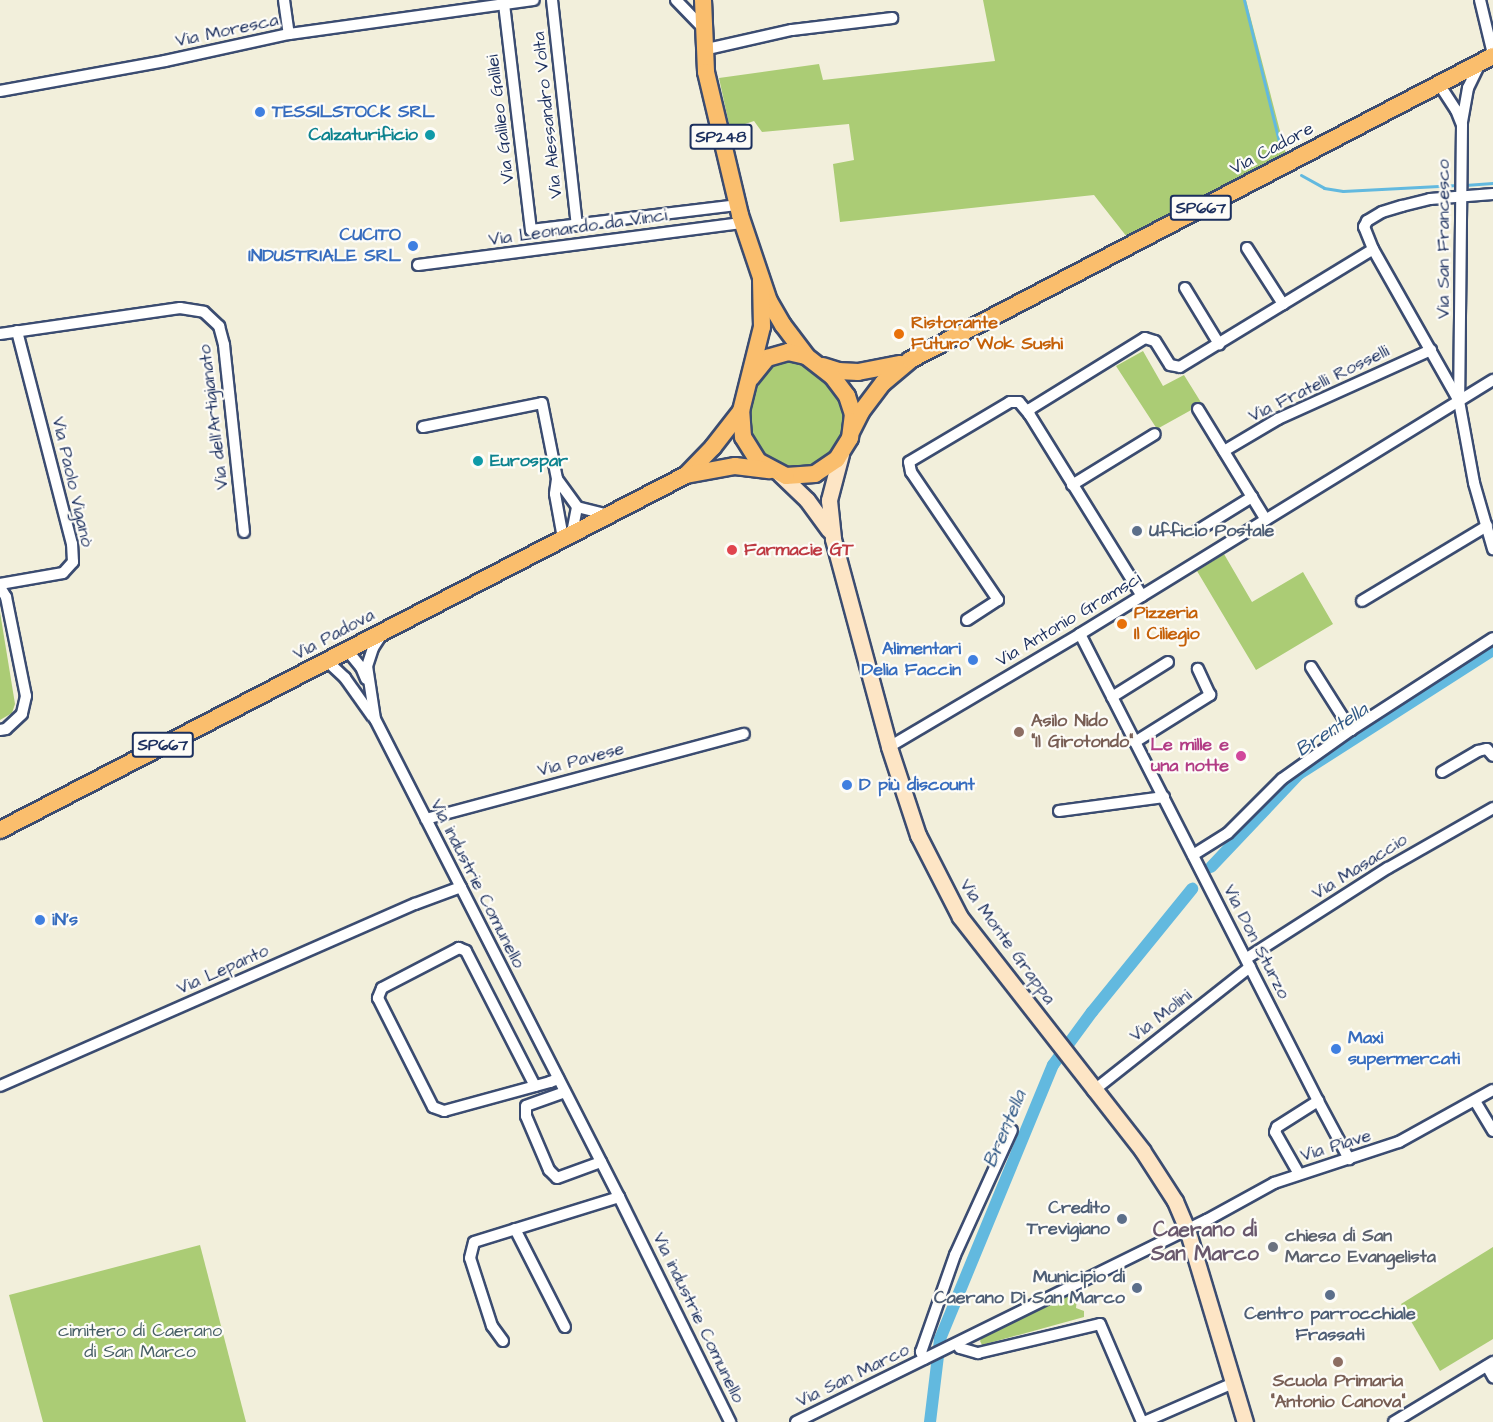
<!DOCTYPE html>
<html>
<head>
<meta charset="utf-8">
<style>
	body { margin:0 }
	#map { position:relative; width:1493px; height:1422px; overflow:hidden; background:#f2efdb; font-family:"Architects Daughter",sans-serif }
	div>[style] { position:absolute }
	[style*='--x'] { left:calc(var(--x)*1px); top:calc(var(--y)*1px); width:calc(var(--w)*1px); rotate:calc(var(--a)*1deg) }
	.green>* { inset:0; background:#abcc75 }
	.stream>* { height:3px; margin:-1.5px; padding:0 1.5px; transform-origin:1.5px; border-radius:1.5px; background:#62b9df }
	.canal>* { height:12px; margin:-6px; padding:0 6px; transform-origin:6px; border-radius:6px; background:#62b9df }
	.roads { filter:drop-shadow(2px 0 #3b4c71) drop-shadow(-2px 0 #3b4c71) drop-shadow(0 2px #3b4c71) drop-shadow(0 -2px #3b4c71) }
	.street>* { height:10px; margin:-5px; padding:0 5px; transform-origin:5px; border-radius:5px; background:#fff }
	.secondary>* { height:15px; margin:-7.5px; padding:0 7.5px; transform-origin:7.5px; border-radius:7.5px; background:#fde5c5 }
	.primary>* { height:16px; margin:-8px; padding:0 8px; transform-origin:8px; border-radius:8px; background:#fabe6d }
	.dots>* { width:16px; height:16px; translate:-50% -50%; box-sizing:border-box; border:3px solid #fdfcf7; border-radius:50% }
	span { translate:-50% -50%; white-space:nowrap; text-align:center; line-height:1.15; -webkit-text-stroke:4.5px #fdfcf7; paint-order:stroke }
	.shield-label span { padding:2px 4px; background:#fdfcf7; border:2px solid; border-radius:4px; -webkit-text-stroke-width:0 }
	.shield-label { font-size:16px; color:#1b2f5e; font-weight:700 }
	.street-label { font-size:18px; color:#1b2f5e }
	.shop-label { font-size:18px; color:#366cbe; font-weight:700 }
	.left { translate:0 -50%; text-align:left }
	.right { translate:-100% -50%; text-align:right }
	.culture-label { font-size:18px; color:#0d838f; font-weight:700 }
	.food-label { font-size:18px; color:#c56008; font-weight:700 }
	.service-label { font-size:18px; color:#4e5e75; font-weight:700 }
	.health-label { font-size:18px; color:#be3a42; font-weight:700 }
	.education-label { font-size:18px; color:#785e54; font-weight:700 }
	.hotel-label { font-size:18px; color:#b23c85; font-weight:700 }
	.worship-label { font-size:18px; color:#5b616d; font-weight:700 }
	.park-label { font-size:18px; color:#465e65 }
	.water-label { font-size:20px; color:#305885; font-style:italic }
	.quarter-label { font-size:21px; color:#69586d; font-weight:700 }
</style>
</head>
<body>
<div id="map">
	<div class="green">
		<i style="clip-path:polygon(983px 0,1246px 0,1286px 154px,1127px 237px,1094px 195px,840px 222px,833px 164px,854px 160px,849px 124px,762px 132px,754px 121px,730px 129px,719px 78px,819px 64px,823px 80px,995px 61px)"></i>
		<i style="clip-path:polygon(1143px 351px,1163px 386px,1184px 375px,1202px 404px,1157px 429px,1116px 366px)"></i>
		<i style="clip-path:polygon(791px 360px,802px 362px,824px 379px,837px 393px,845px 417px,842px 436px,829px 455px,814px 466px,792px 470px,765px 457px,749px 433px,748px 421px,759px 379px,771px 365px)"></i>
		<i style="clip-path:polygon(1224px 554px,1252px 602px,1303px 572px,1333px 624px,1256px 670px,1197px 571px)"></i>
		<i style="clip-path:polygon(0 612px,15px 704px,12px 713px,0 720px)"></i>
		<i style="clip-path:polygon(200px 1245px,246px 1422px,43px 1422px,9px 1295px)"></i>
		<i style="clip-path:polygon(1493px 1247px,1493px 1339px,1440px 1371px,1401px 1304px)"></i>
		<i style="clip-path:polygon(1072px 1293px,1077px 1298px,1076px 1308px,1084px 1311px,1084px 1317px,982px 1345px,980px 1341px,983px 1336px)"></i>
	</div>
	<div class="stream">
		<i style="--x:1244;--y:0;--w:149;--a:76.1"></i>
		<i style="--x:1301;--y:175;--w:26;--a:29"></i>
		<i style="--x:1324;--y:188;--w:19;--a:9"></i>
		<i style="--x:1343;--y:191;--w:115;--a:-3"></i>
		<i style="--x:1465;--y:185;--w:28;--a:-4"></i>
	</div>
	<div class="canal">
		<i style="--x:1211;--y:867;--w:128;--a:-46.6"></i>
		<i style="--x:1299;--y:774;--w:230;--a:-32.6"></i>
		<i style="--x:930;--y:1422;--w:84;--a:-83.1"></i>
		<i style="--x:940;--y:1339;--w:296;--a:-67.6"></i>
		<i style="--x:1053;--y:1065;--w:66;--a:-53.7"></i>
		<i style="--x:1092;--y:1012;--w:159;--a:-50.9"></i>
	</div>
	<div class="roads">
		<div class="street">
			<i style="--x:284;--y:0;--w:34;--a:82"></i>
			<i style="--x:552;--y:0;--w:227;--a:83.7"></i>
			<i style="--x:676;--y:0;--w:39;--a:46"></i>
			<i style="--x:1480;--y:0;--w:56;--a:76.5"></i>
			<i style="--x:504;--y:4;--w:228;--a:83.2"></i>
			<i style="--x:531;--y:230;--w:209;--a:-6.9"></i>
			<i style="--x:703;--y:50;--w:91;--a:-12.7"></i>
			<i style="--x:792;--y:30;--w:101;--a:-6.8"></i>
			<i style="--x:1439;--y:84;--w:31;--a:57"></i>
			<i style="--x:1456;--y:110;--w:16;--a:68"></i>
			<i style="--x:1462;--y:125;--w:276;--a:90.6"></i>
			<i style="--x:1459;--y:401;--w:83;--a:79.6"></i>
			<i style="--x:1474;--y:483;--w:69;--a:73.9"></i>
			<i style="--x:0;--y:91;--w:168;--a:-10.3"></i>
			<i style="--x:165;--y:61;--w:127;--a:-12.3"></i>
			<i style="--x:289;--y:34;--w:247;--a:-7.9"></i>
			<i style="--x:1462;--y:122;--w:35;--a:-80"></i>
			<i style="--x:1468;--y:88;--w:28;--a:-64"></i>
			<i style="--x:1247;--y:248;--w:67;--a:57.3"></i>
			<i style="--x:418;--y:265;--w:328;--a:-7.4"></i>
			<i style="--x:1185;--y:288;--w:66;--a:58.7"></i>
			<i style="--x:0;--y:334;--w:182;--a:-8.2"></i>
			<i style="--x:180;--y:308;--w:24;--a:9"></i>
			<i style="--x:204;--y:312;--w:21;--a:43"></i>
			<i style="--x:219;--y:326;--w:20;--a:75"></i>
			<i style="--x:224;--y:345;--w:188;--a:83.9"></i>
			<i style="--x:1459;--y:401;--w:175;--a:-119.5"></i>
			<i style="--x:1373;--y:249;--w:24;--a:-112"></i>
			<i style="--x:1364;--y:227;--w:7;--a:-63"></i>
			<i style="--x:1367;--y:221;--w:17;--a:-31"></i>
			<i style="--x:1382;--y:212;--w:21;--a:-17"></i>
			<i style="--x:1402;--y:206;--w:29;--a:-14"></i>
			<i style="--x:1430;--y:199;--w:63;--a:-4.5"></i>
			<i style="--x:1198;--y:409;--w:130;--a:58.5"></i>
			<i style="--x:423;--y:427;--w:121;--a:-11.4"></i>
			<i style="--x:542;--y:403;--w:77;--a:78.8"></i>
			<i style="--x:557;--y:479;--w:15;--a:98"></i>
			<i style="--x:555;--y:494;--w:45;--a:79.7"></i>
			<i style="--x:1224;--y:451;--w:63;--a:-30.7"></i>
			<i style="--x:1278;--y:419;--w:168;--a:-24.3"></i>
			<i style="--x:557;--y:479;--w:34;--a:54"></i>
			<i style="--x:577;--y:507;--w:32;--a:14"></i>
			<i style="--x:1072;--y:485;--w:97;--a:-31.6"></i>
			<i style="--x:1197;--y:531;--w:65;--a:-31.7"></i>
			<i style="--x:572;--y:533;--w:26;--a:-79"></i>
			<i style="--x:0;--y:584;--w:64;--a:-9.9"></i>
			<i style="--x:63;--y:573;--w:15;--a:-48"></i>
			<i style="--x:73;--y:562;--w:18;--a:-93"></i>
			<i style="--x:72;--y:544;--w:220;--a:-104.5"></i>
			<i style="--x:0;--y:587;--w:12;--a:59"></i>
			<i style="--x:6;--y:597;--w:101;--a:78.6"></i>
			<i style="--x:26;--y:696;--w:18;--a:103"></i>
			<i style="--x:22;--y:714;--w:22;--a:137"></i>
			<i style="--x:6;--y:729;--w:6;--a:171"></i>
			<i style="--x:1142;--y:596;--w:214;--a:-121.8"></i>
			<i style="--x:1029;--y:414;--w:5;--a:-79"></i>
			<i style="--x:1030;--y:409;--w:135;--a:-31.7"></i>
			<i style="--x:1145;--y:338;--w:10;--a:17"></i>
			<i style="--x:1155;--y:341;--w:28;--a:58"></i>
			<i style="--x:1170;--y:365;--w:10;--a:11"></i>
			<i style="--x:1180;--y:367;--w:226;--a:-31.4"></i>
			<i style="--x:1362;--y:601;--w:146;--a:-31"></i>
			<i style="--x:967;--y:620;--w:37;--a:-33"></i>
			<i style="--x:998;--y:600;--w:155;--a:-124.2"></i>
			<i style="--x:911;--y:472;--w:10;--a:-101"></i>
			<i style="--x:909;--y:462;--w:117;--a:-30.7"></i>
			<i style="--x:1010;--y:402;--w:9;--a:0"></i>
			<i style="--x:1019;--y:402;--w:16;--a:50"></i>
			<i style="--x:382;--y:634;--w:17;--a:123"></i>
			<i style="--x:373;--y:648;--w:19;--a:108"></i>
			<i style="--x:367;--y:666;--w:54;--a:81.4"></i>
			<i style="--x:375;--y:719;--w:537;--a:62.96"></i>
			<i style="--x:619;--y:1197;--w:251;--a:63.7"></i>
			<i style="--x:1080;--y:634;--w:524;--a:62.99"></i>
			<i style="--x:347;--y:650;--w:22;--a:51"></i>
			<i style="--x:361;--y:667;--w:13;--a:67"></i>
			<i style="--x:327;--y:661;--w:25;--a:43"></i>
			<i style="--x:345;--y:678;--w:47;--a:54.6"></i>
			<i style="--x:1311;--y:667;--w:75;--a:57.6"></i>
			<i style="--x:1112;--y:697;--w:66;--a:-32"></i>
			<i style="--x:1135;--y:742;--w:89;--a:-32.1"></i>
			<i style="--x:1210;--y:695;--w:29;--a:-115"></i>
			<i style="--x:889;--y:747;--w:222;--a:-30.6"></i>
			<i style="--x:1080;--y:634;--w:485;--a:-31.6"></i>
			<i style="--x:1442;--y:772;--w:42;--a:-30.3"></i>
			<i style="--x:1478;--y:751;--w:9;--a:-13"></i>
			<i style="--x:1487;--y:749;--w:9;--a:49"></i>
			<i style="--x:1059;--y:811;--w:106;--a:-7.6"></i>
			<i style="--x:426;--y:819;--w:329;--a:-15"></i>
			<i style="--x:1193;--y:855;--w:41;--a:-32.2"></i>
			<i style="--x:1228;--y:833;--w:76;--a:-45"></i>
			<i style="--x:1282;--y:779;--w:85;--a:-35.4"></i>
			<i style="--x:1351;--y:730;--w:169;--a:-32.9"></i>
			<i style="--x:1247;--y:958;--w:167;--a:-32.6"></i>
			<i style="--x:1388;--y:868;--w:121;--a:-29.7"></i>
			<i style="--x:0;--y:1086;--w:453;--a:-23.7"></i>
			<i style="--x:415;--y:904;--w:49;--a:-20.3"></i>
			<i style="--x:535;--y:1086;--w:152;--a:-117.1"></i>
			<i style="--x:466;--y:951;--w:8;--a:-157"></i>
			<i style="--x:459;--y:948;--w:87;--a:152.5"></i>
			<i style="--x:382;--y:988;--w:11;--a:112"></i>
			<i style="--x:378;--y:998;--w:122;--a:63.2"></i>
			<i style="--x:433;--y:1107;--w:12;--a:20"></i>
			<i style="--x:444;--y:1111;--w:110;--a:-15.3"></i>
			<i style="--x:550;--y:1082;--w:9;--a:-21"></i>
			<i style="--x:1093;--y:1091;--w:200;--a:-38.3"></i>
			<i style="--x:565;--y:1092;--w:41;--a:160.3"></i>
			<i style="--x:526;--y:1106;--w:10;--a:90"></i>
			<i style="--x:526;--y:1116;--w:59;--a:66.9"></i>
			<i style="--x:549;--y:1170;--w:11;--a:45"></i>
			<i style="--x:557;--y:1178;--w:47;--a:-20"></i>
			<i style="--x:1475;--y:1101;--w:35;--a:59"></i>
			<i style="--x:1299;--y:1174;--w:48;--a:-119.7"></i>
			<i style="--x:1275;--y:1132;--w:5;--a:-68"></i>
			<i style="--x:1277;--y:1127;--w:49;--a:-32.4"></i>
			<i style="--x:1318;--y:1101;--w:66;--a:61.9"></i>
			<i style="--x:515;--y:1229;--w:110;--a:63"></i>
			<i style="--x:503;--y:1341;--w:19;--a:-126"></i>
			<i style="--x:492;--y:1326;--w:71;--a:-107.9"></i>
			<i style="--x:470;--y:1258;--w:16;--a:-76"></i>
			<i style="--x:474;--y:1242;--w:152;--a:-17.2"></i>
			<i style="--x:957;--y:1344;--w:5;--a:53"></i>
			<i style="--x:960;--y:1348;--w:19;--a:16"></i>
			<i style="--x:978;--y:1353;--w:125;--a:-13.4"></i>
			<i style="--x:1100;--y:1324;--w:107;--a:66.8"></i>
			<i style="--x:924;--y:1359;--w:8;--a:-113"></i>
			<i style="--x:921;--y:1352;--w:103;--a:-70.7"></i>
			<i style="--x:955;--y:1255;--w:137;--a:-65.5"></i>
			<i style="--x:1487;--y:1366;--w:13;--a:61"></i>
			<i style="--x:796;--y:1422;--w:458;--a:-26.2"></i>
			<i style="--x:1207;--y:1220;--w:77;--a:-28.9"></i>
			<i style="--x:1274;--y:1183;--w:132;--a:-18.2"></i>
			<i style="--x:1399;--y:1142;--w:107;--a:-29"></i>
			<i style="--x:1144;--y:1422;--w:95;--a:-23.6"></i>
			<i style="--x:1394;--y:1422;--w:116;--a:-31.2"></i>
		</div>
		<div class="secondary">
			<i style="--x:841;--y:454;--w:48;--a:104.6"></i>
			<i style="--x:829;--y:500;--w:39;--a:84"></i>
			<i style="--x:833;--y:539;--w:215;--a:74.9"></i>
			<i style="--x:889;--y:747;--w:93;--a:71.8"></i>
			<i style="--x:918;--y:835;--w:92;--a:62.9"></i>
			<i style="--x:960;--y:917;--w:296;--a:52"></i>
			<i style="--x:1142;--y:1150;--w:61;--a:57.1"></i>
			<i style="--x:1175;--y:1201;--w:30;--a:67"></i>
			<i style="--x:1187;--y:1229;--w:202;--a:73.3"></i>
			<i style="--x:780;--y:474;--w:37;--a:44"></i>
			<i style="--x:807;--y:500;--w:37;--a:54"></i>
		</div>
		<div class="primary">
			<i style="--x:703;--y:0;--w:72;--a:87.6"></i>
			<i style="--x:706;--y:72;--w:147;--a:76.6"></i>
			<i style="--x:740;--y:215;--w:91;--a:71.4"></i>
			<i style="--x:769;--y:301;--w:28;--a:60"></i>
			<i style="--x:783;--y:325;--w:39;--a:53"></i>
			<i style="--x:823;--y:366;--w:16;--a:18"></i>
			<i style="--x:838;--y:371;--w:20;--a:3"></i>
			<i style="--x:858;--y:372;--w:43;--a:-10.8"></i>
			<i style="--x:751;--y:378;--w:26;--a:-51"></i>
			<i style="--x:767;--y:358;--w:22;--a:-16"></i>
			<i style="--x:788;--y:352;--w:18;--a:13"></i>
			<i style="--x:806;--y:356;--w:33;--a:38"></i>
			<i style="--x:832;--y:376;--w:25;--a:53"></i>
			<i style="--x:847;--y:396;--w:19;--a:72"></i>
			<i style="--x:853;--y:414;--w:24;--a:97"></i>
			<i style="--x:850;--y:438;--w:25;--a:122"></i>
			<i style="--x:837;--y:459;--w:27;--a:146"></i>
			<i style="--x:815;--y:474;--w:29;--a:176"></i>
			<i style="--x:786;--y:476;--w:32;--a:-152"></i>
			<i style="--x:758;--y:461;--w:28;--a:-122"></i>
			<i style="--x:743;--y:437;--w:26;--a:-94"></i>
			<i style="--x:741;--y:411;--w:87;--a:-76"></i>
			<i style="--x:762;--y:327;--w:48;--a:-91.2"></i>
			<i style="--x:852;--y:430;--w:20;--a:-63"></i>
			<i style="--x:861;--y:412;--w:36;--a:-53"></i>
			<i style="--x:883;--y:383;--w:35;--a:-40"></i>
			<i style="--x:910;--y:360;--w:657;--a:-27.54"></i>
			<i style="--x:686;--y:475;--w:39;--a:-46"></i>
			<i style="--x:713;--y:447;--w:46;--a:-52.1"></i>
			<i style="--x:0;--y:830;--w:772;--a:-27.36"></i>
			<i style="--x:686;--y:475;--w:50;--a:-10.4"></i>
			<i style="--x:735;--y:466;--w:35;--a:7"></i>
		</div>
	</div>
	<div class="dots">
		<i style="left:260px;top:112px;background:#3f7fe0"></i>
		<i style="left:430px;top:135px;background:#0f9aa8"></i>
		<i style="left:413px;top:246px;background:#3f7fe0"></i>
		<i style="left:899px;top:334px;background:#e8710a"></i>
		<i style="left:478px;top:461px;background:#0f9aa8"></i>
		<i style="left:1137px;top:531px;background:#5c6f8a"></i>
		<i style="left:732px;top:550px;background:#e0444e"></i>
		<i style="left:1122px;top:624px;background:#e8710a"></i>
		<i style="left:973px;top:660px;background:#3f7fe0"></i>
		<i style="left:1019px;top:732px;background:#8d6e63"></i>
		<i style="left:1241px;top:756px;background:#d1479c"></i>
		<i style="left:847px;top:785px;background:#3f7fe0"></i>
		<i style="left:40px;top:920px;background:#3f7fe0"></i>
		<i style="left:1336px;top:1049px;background:#3f7fe0"></i>
		<i style="left:1122px;top:1219px;background:#5c6f8a"></i>
		<i style="left:1273px;top:1247px;background:#6b7280"></i>
		<i style="left:1137px;top:1288px;background:#5c6f8a"></i>
		<i style="left:1330px;top:1295px;background:#5c6f8a"></i>
		<i style="left:1338px;top:1362px;background:#8d6e63"></i>
	</div>
	<div class="shield-label">
		<span style="left:721px;top:137px">SP248</span>
		<span style="left:1201px;top:208px">SP667</span>
		<span style="left:163px;top:745px">SP667</span>
	</div>
	<div class="street-label">
		<span style="left:227px;top:31px;rotate:-12deg">Via Moresca</span>
		<span style="left:548px;top:115px;rotate:-96deg">Via Alessandro Volta</span>
		<span style="left:501px;top:119px;rotate:-97deg">Via Galileo Galilei</span>
		<span style="left:1272px;top:149px;rotate:-28deg">Via Cadore</span>
		<span style="left:578px;top:228px;rotate:-8deg">Via Leonardo da Vinci</span>
		<span style="left:1444px;top:239px;rotate:-90deg">Via San Francesco</span>
		<span style="left:1319px;top:384px;rotate:-26deg">Via Fratelli Rosselli</span>
		<span style="left:214px;top:417px;rotate:-97deg">Via dell'Artigianato</span>
		<span style="left:72px;top:482px;rotate:77deg">Via Paolo Viganò</span>
		<span style="left:1069px;top:620px;rotate:-31deg">Via Antonio Gramsci</span>
		<span style="left:334px;top:635px;rotate:-28deg">Via Padova</span>
		<span style="left:581px;top:760px;rotate:-15deg">Via Pavese</span>
		<span style="left:1360px;top:867px;rotate:-32deg">Via Masaccio</span>
		<span style="left:477px;top:884px;rotate:63deg">Via industrie Comunello</span>
		<span style="left:1007px;top:942px;rotate:54deg">Via Monte Grappa</span>
		<span style="left:1256px;top:942px;rotate:63deg">Via Don Sturzo</span>
		<span style="left:223px;top:970px;rotate:-24deg">Via Lepanto</span>
		<span style="left:1161px;top:1016px;rotate:-38deg">Via Molini</span>
		<span style="left:1336px;top:1146px;rotate:-17deg">Via Piave</span>
		<span style="left:698px;top:1318px;rotate:64deg">Via industrie Comunello</span>
		<span style="left:853px;top:1376px;rotate:-26deg">Via San Marco</span>
	</div>
	<div class="shop-label">
		<span class="left" style="left:272px;top:112px">TESSILSTOCK SRL</span>
		<span class="right" style="left:401px;top:246px">CUCITO<br>INDUSTRIALE SRL</span>
		<span class="right" style="left:961px;top:660px">Alimentari<br>Delia Faccin</span>
		<span class="left" style="left:859px;top:785px">D più discount</span>
		<span class="left" style="left:52px;top:920px">iN's</span>
		<span class="left" style="left:1348px;top:1049px">Maxi<br>supermercati</span>
	</div>
	<div class="culture-label">
		<span class="right" style="left:418px;top:135px">Calzaturificio</span>
		<span class="left" style="left:490px;top:461px">Eurospar</span>
	</div>
	<div class="food-label">
		<span class="left" style="left:911px;top:334px">Ristorante<br>Futuro Wok Sushi</span>
		<span class="left" style="left:1134px;top:624px">Pizzeria<br>Il Ciliegio</span>
	</div>
	<div class="service-label">
		<span class="left" style="left:1149px;top:531px">Ufficio Postale</span>
		<span class="right" style="left:1110px;top:1219px">Credito<br>Trevigiano</span>
		<span class="right" style="left:1125px;top:1288px">Municipio di<br>Caerano Di San Marco</span>
		<span style="left:1330px;top:1325px">Centro parrocchiale<br>Frassati</span>
	</div>
	<div class="health-label">
		<span class="left" style="left:744px;top:550px">Farmacie GT</span>
	</div>
	<div class="education-label">
		<span class="left" style="left:1031px;top:732px">Asilo Nido<br>"Il Girotondo"</span>
		<span style="left:1338px;top:1392px">Scuola Primaria<br>"Antonio Canova"</span>
	</div>
	<div class="hotel-label">
		<span class="right" style="left:1229px;top:756px">Le mille e<br>una notte</span>
	</div>
	<div class="worship-label">
		<span class="left" style="left:1285px;top:1247px">chiesa di San<br>Marco Evangelista</span>
	</div>
	<div class="park-label">
		<span style="left:140px;top:1342px">cimitero di Caerano<br>di San Marco</span>
	</div>
	<div class="water-label">
		<span style="left:1332px;top:730px;rotate:-33deg">Brentella</span>
		<span style="left:1005px;top:1129px;rotate:-67deg">Brentella</span>
	</div>
	<div class="quarter-label">
		<span style="left:1205px;top:1242px">Caerano di<br>San Marco</span>
	</div>
</div>
</body>
</html>
